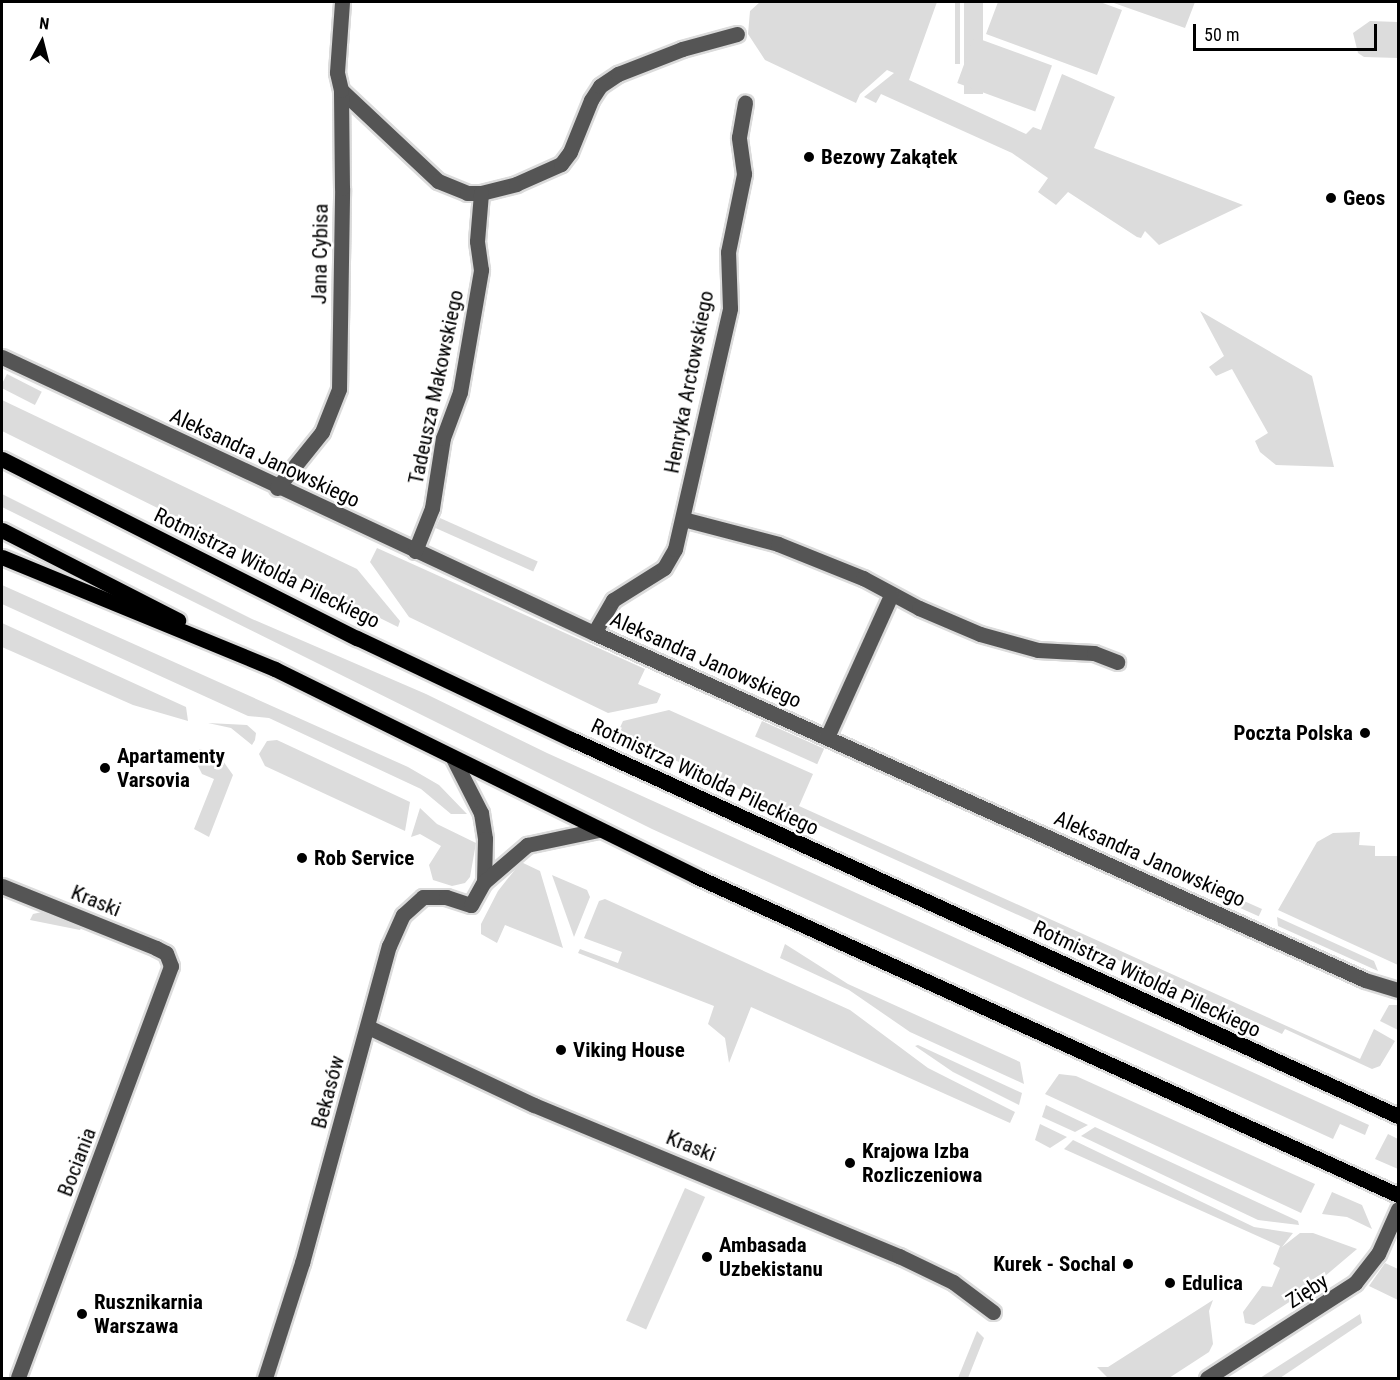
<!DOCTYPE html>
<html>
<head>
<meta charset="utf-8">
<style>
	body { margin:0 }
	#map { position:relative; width:1400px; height:1380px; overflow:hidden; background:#fff; font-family:"Roboto Condensed",sans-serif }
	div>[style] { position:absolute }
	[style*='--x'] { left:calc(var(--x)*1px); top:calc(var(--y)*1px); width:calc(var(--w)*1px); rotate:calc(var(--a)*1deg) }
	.green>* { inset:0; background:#dcdcdc; transform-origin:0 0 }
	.roads { filter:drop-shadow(2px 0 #dbdbdb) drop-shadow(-2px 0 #dbdbdb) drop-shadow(0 2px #dbdbdb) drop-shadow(0 -2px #dbdbdb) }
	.minor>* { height:15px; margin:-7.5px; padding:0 7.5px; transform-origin:7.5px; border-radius:7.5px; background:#555 }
	.major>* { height:15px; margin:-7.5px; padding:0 7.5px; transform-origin:7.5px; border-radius:7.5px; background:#000 }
	.dots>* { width:16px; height:16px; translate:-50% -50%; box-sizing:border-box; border:3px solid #fff; border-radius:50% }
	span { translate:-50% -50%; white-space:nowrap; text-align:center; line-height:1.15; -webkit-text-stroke:5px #fff; paint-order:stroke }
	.poi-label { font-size:21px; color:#000; font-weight:700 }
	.left { translate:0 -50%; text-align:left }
	.right { translate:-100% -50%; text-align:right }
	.street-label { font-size:21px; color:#000 }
	.frame { position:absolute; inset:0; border:3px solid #000; pointer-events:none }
	.north { position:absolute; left:12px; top:12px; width:60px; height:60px; -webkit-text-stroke:4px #fff; paint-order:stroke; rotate:7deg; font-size:16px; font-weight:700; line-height:24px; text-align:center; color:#000 }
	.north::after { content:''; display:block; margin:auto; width:21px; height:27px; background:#000; clip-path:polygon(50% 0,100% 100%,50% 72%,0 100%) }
	.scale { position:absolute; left:1193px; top:24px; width:184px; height:27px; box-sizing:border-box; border:3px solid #000; border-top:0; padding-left:8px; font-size:18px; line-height:21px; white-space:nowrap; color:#000; -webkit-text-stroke:4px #fff; paint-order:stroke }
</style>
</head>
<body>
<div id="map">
	<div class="green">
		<i style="clip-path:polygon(760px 2px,937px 2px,909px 80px,1026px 134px,1033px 127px,1041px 130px,1062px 74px,1115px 97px,1094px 148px,1243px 205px,1159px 245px,1145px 231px,1141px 238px,1137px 237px,1068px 192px,1056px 205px,1038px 192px,1048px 178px,1012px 153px,881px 94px,876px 103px,864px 97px,894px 73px,887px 70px,860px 94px,856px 103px,765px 60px,748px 34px,750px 11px)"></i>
		<i style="left:955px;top:2px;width:5px;height:62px"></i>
		<i style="left:964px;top:2px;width:19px;height:92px"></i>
		<i style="clip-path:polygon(998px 2px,1100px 2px,1122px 10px,1097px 75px,986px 34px)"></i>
		<i style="clip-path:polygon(1111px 2px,1195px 2px,1185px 28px)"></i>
		<i style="clip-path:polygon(1370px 21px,1398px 22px,1398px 58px,1364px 57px,1358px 53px,1353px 33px)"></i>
		<i style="left:974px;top:37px;width:83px;height:49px;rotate:20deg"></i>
		<i style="clip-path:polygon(1200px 311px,1312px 376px,1334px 467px,1276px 465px,1260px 452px,1255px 441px,1268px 433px,1232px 369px,1216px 376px,1209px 367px,1224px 356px)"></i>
		<i style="left:7px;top:374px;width:39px;height:15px;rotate:27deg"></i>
		<i style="clip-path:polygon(2px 400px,357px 569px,400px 621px,398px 627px,2px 431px)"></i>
		<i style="clip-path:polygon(2px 494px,252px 619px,426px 694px,547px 753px,1369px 1125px,1365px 1135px,1340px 1124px,1333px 1139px,652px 829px,2px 507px)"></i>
		<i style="left:440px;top:518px;width:107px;height:11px;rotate:24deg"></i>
		<i style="clip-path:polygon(377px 548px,645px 669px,638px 684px,661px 694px,657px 703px,608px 713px,409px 617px,370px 562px)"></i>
		<i style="clip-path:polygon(2px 585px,408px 767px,439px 785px,467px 814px,451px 814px,421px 789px,269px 718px,248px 716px,2px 604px)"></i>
		<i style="clip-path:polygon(2px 623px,186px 707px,188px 721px,133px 705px,2px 647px)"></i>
		<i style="clip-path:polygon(669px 710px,813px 774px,799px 806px,1360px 1059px,1374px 1029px,1395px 1041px,1380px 1066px,1372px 1069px,1285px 1029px,1282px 1034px,617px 734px,623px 721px)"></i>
		<i style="left:762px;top:721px;width:68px;height:17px;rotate:24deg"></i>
		<i style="clip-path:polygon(208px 723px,247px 725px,256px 733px,255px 740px,252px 745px,231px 728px)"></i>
		<i style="clip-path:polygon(277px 740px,410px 802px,405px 831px,265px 766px,259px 754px,267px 741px)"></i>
		<i style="clip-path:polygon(199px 749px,218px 754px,233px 775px,209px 837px,194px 829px,214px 779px,202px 774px,198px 766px)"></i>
		<i style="clip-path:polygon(420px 808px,437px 824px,476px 843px,470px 877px,465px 883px,452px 886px,433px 880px,429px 865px,441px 846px,420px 834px,411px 837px)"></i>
		<i style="clip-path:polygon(1360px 832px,1359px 845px,1375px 846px,1375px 856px,1398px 856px,1398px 965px,1278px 910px,1317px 842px,1333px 833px)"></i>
		<i style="clip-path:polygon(521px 862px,540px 871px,563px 948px,505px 925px,497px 943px,481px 934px,481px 924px,498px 891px)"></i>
		<i style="clip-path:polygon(552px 875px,587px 890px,590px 897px,574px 937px)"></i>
		<i style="left:1199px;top:881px;width:69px;height:8px;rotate:24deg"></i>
		<i style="clip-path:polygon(605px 899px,850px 1010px,928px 1068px,1015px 1112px,1010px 1123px,751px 1007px,729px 1063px,725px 1038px,708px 1024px,714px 1006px,578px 953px,580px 949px,618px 963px,622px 952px,584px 938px,599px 901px)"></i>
		<i style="clip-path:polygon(42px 912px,81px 928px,80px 930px,30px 920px,33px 914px)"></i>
		<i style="clip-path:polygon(1277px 917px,1374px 961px,1378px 971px,1278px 926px)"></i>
		<i style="clip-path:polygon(785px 944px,848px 984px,1020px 1062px,1024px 1084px,910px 1032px,849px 990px,780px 958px)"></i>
		<i style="clip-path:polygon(1389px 1005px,1397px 1005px,1398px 1030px,1380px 1021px)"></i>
		<i style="clip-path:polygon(918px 1045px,1022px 1093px,1019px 1105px,953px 1072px,915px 1046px)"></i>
		<i style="clip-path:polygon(1059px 1074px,1076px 1076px,1315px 1184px,1301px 1213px,1045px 1094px)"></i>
		<i style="clip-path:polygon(1046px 1105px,1088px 1125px,1075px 1132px,1042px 1117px)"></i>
		<i style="clip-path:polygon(1040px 1124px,1067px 1137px,1050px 1148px,1035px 1140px)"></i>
		<i style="clip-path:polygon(1095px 1127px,1298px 1221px,1299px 1225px,1258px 1220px,1081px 1136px)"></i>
		<i style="clip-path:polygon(1388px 1134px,1398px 1139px,1398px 1169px,1375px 1159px)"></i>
		<i style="clip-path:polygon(1073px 1140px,1254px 1227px,1293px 1233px,1282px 1247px,1300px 1233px,1313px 1233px,1357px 1249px,1311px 1288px,1254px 1325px,1245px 1323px,1243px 1312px,1262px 1286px,1272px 1287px,1280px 1268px,1273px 1264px,1280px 1246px,1064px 1149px)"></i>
		<i style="left:685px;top:1188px;width:22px;height:145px;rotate:24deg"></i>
		<i style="clip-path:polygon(1332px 1192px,1362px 1205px,1372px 1229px,1347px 1217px,1322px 1214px)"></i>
		<i style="clip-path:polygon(1385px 1263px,1398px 1269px,1398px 1300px,1369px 1286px)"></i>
		<i style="clip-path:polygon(1213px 1300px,1209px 1311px,1213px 1344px,1209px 1352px,1169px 1378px,1108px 1378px,1097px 1367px,1108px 1367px)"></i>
		<i style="clip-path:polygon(1360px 1314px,1362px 1323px,1280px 1378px,1260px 1378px)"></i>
		<i style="clip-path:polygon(977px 1331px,984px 1338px,968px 1378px,958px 1378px)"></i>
	</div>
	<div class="roads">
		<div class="minor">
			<i style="--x:341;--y:90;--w:133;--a:43.2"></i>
			<i style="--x:438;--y:181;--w:31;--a:22"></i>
			<i style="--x:467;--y:193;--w:14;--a:0"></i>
			<i style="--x:481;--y:193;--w:36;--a:-14"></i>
			<i style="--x:516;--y:184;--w:49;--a:-24"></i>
			<i style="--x:561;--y:164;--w:15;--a:-53"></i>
			<i style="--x:570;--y:152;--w:56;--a:-68"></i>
			<i style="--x:591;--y:100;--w:17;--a:-57"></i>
			<i style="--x:600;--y:86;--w:22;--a:-34"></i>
			<i style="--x:618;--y:74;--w:69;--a:-21.3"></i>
			<i style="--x:682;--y:49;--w:57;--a:-15.3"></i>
			<i style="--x:2;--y:357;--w:653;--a:25"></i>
			<i style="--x:594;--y:633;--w:845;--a:24.23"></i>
			<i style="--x:1365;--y:980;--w:34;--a:17"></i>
			<i style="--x:277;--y:488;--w:72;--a:-51.2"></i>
			<i style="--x:322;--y:432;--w:46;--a:-68.4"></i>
			<i style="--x:339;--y:389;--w:201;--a:-89.1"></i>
			<i style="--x:342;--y:188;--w:98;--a:-90.6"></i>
			<i style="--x:341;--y:90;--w:18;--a:-103"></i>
			<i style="--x:337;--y:72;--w:70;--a:-85.9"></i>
			<i style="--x:683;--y:519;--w:98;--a:14.7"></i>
			<i style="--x:778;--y:544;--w:92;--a:21.8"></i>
			<i style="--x:863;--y:578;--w:64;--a:28.2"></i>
			<i style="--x:919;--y:608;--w:66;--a:23.1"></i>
			<i style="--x:980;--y:634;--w:60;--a:15.4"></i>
			<i style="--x:1038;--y:650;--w:56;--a:3.1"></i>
			<i style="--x:1094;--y:653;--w:25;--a:21"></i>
			<i style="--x:415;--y:551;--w:46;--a:-68.4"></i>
			<i style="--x:432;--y:508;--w:71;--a:-81.1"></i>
			<i style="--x:443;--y:438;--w:49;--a:-69.7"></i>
			<i style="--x:460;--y:392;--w:124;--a:-80.2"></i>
			<i style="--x:481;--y:270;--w:29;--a:-98"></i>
			<i style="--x:477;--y:241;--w:48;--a:-85.2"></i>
			<i style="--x:594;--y:633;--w:38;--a:-60"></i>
			<i style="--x:613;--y:600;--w:60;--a:-32.1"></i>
			<i style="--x:664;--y:568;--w:22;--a:-60"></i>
			<i style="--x:675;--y:549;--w:247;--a:-77.1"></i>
			<i style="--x:730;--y:308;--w:56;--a:-92"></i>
			<i style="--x:728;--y:252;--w:80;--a:-78.4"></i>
			<i style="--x:744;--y:174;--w:37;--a:-98"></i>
			<i style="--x:739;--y:137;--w:35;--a:-80"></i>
			<i style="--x:827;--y:737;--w:156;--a:-65.7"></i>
			<i style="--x:453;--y:758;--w:62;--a:63"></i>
			<i style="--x:481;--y:813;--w:26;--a:81"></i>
			<i style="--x:485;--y:839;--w:43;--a:91.3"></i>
			<i style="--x:2;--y:886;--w:166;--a:21.9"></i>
			<i style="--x:156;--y:948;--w:11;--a:27"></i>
			<i style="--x:166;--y:953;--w:14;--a:69"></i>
			<i style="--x:171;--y:966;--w:439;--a:110.4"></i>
			<i style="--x:368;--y:1027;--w:183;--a:25.2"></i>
			<i style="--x:534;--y:1105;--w:395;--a:22.5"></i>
			<i style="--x:899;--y:1256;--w:60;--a:25.7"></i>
			<i style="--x:953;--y:1282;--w:50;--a:36.9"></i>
			<i style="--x:265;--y:1378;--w:121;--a:-72.2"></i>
			<i style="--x:302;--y:1263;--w:329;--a:-74.7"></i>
			<i style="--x:389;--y:946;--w:34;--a:-66"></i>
			<i style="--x:403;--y:915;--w:27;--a:-42"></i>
			<i style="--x:423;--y:897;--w:23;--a:0"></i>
			<i style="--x:446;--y:897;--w:26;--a:18"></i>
			<i style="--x:471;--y:905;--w:26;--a:-61"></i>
			<i style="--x:484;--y:882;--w:57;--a:-40.7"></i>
			<i style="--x:527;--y:845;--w:73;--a:-11.9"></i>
			<i style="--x:1207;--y:1378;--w:176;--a:-32.7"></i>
			<i style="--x:1355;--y:1283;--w:37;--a:-52"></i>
			<i style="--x:1378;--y:1254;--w:49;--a:-66"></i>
		</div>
		<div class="major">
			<i style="--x:2;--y:459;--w:398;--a:26.8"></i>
			<i style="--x:357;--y:638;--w:237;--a:25.3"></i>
			<i style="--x:571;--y:739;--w:909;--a:24.51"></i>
			<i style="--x:2;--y:530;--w:198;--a:27.1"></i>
			<i style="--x:2;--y:557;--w:295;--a:22.3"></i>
			<i style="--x:275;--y:669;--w:468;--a:26.2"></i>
			<i style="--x:695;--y:876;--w:772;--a:24.41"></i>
		</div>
	</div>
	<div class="dots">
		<i style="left:809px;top:157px;background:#000"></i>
		<i style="left:1331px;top:198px;background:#000"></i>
		<i style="left:1365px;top:733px;background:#000"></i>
		<i style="left:105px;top:768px;background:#000"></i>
		<i style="left:302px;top:858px;background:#000"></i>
		<i style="left:561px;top:1050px;background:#000"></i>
		<i style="left:850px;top:1163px;background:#000"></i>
		<i style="left:707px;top:1257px;background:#000"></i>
		<i style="left:1128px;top:1264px;background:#000"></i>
		<i style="left:1170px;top:1283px;background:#000"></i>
		<i style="left:82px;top:1314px;background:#000"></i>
	</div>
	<div class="poi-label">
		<span class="left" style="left:821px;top:157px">Bezowy Zakątek</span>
		<span class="left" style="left:1343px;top:198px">Geos</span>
		<span class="right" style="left:1353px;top:733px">Poczta Polska</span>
		<span class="left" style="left:117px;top:768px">Apartamenty<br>Varsovia</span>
		<span class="left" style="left:314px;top:858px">Rob Service</span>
		<span class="left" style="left:573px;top:1050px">Viking House</span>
		<span class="left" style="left:862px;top:1163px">Krajowa Izba<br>Rozliczeniowa</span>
		<span class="left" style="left:719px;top:1257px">Ambasada<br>Uzbekistanu</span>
		<span class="right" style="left:1116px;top:1264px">Kurek - Sochal</span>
		<span class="left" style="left:1182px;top:1283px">Edulica</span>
		<span class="left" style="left:94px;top:1314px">Rusznikarnia<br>Warszawa</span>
	</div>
	<div class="street-label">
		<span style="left:320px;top:254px;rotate:-89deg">Jana Cybisa</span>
		<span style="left:689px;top:382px;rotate:-79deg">Henryka Arctowskiego</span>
		<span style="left:436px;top:387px;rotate:-78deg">Tadeusza Makowskiego</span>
		<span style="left:265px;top:458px;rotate:25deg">Aleksandra Janowskiego</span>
		<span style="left:267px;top:568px;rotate:26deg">Rotmistrza Witolda Pileckiego</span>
		<span style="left:706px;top:660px;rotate:24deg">Aleksandra Janowskiego</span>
		<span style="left:705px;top:777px;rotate:25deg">Rotmistrza Witolda Pileckiego</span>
		<span style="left:1150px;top:859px;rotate:24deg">Aleksandra Janowskiego</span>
		<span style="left:96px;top:901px;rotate:22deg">Kraski</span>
		<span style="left:1147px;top:979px;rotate:25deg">Rotmistrza Witolda Pileckiego</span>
		<span style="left:328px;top:1092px;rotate:-75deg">Bekasów</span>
		<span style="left:691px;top:1146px;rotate:22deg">Kraski</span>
		<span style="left:77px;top:1162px;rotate:-69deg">Bociania</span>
		<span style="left:1307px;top:1291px;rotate:-33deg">Zięby</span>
	</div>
	<div class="frame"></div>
	<div class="north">N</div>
	<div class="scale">50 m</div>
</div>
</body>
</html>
